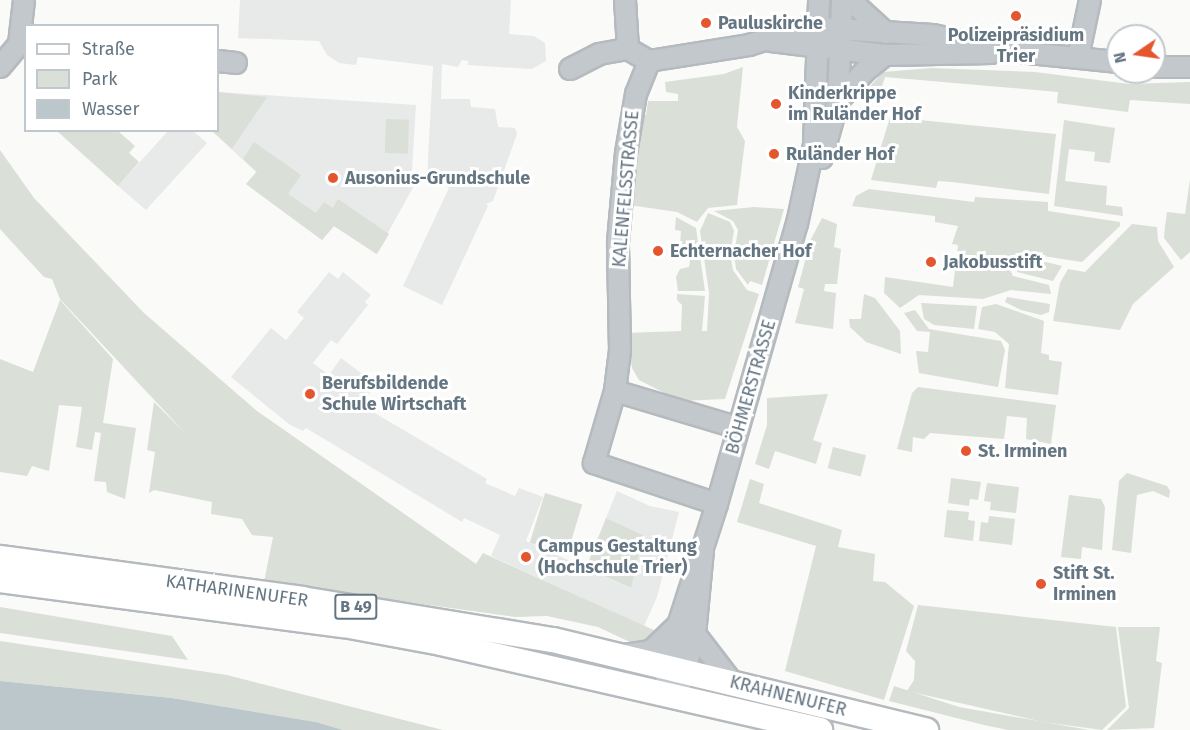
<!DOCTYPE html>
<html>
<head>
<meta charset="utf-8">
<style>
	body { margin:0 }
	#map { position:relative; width:1190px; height:730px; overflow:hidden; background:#fafaf8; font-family:"Fira Sans",sans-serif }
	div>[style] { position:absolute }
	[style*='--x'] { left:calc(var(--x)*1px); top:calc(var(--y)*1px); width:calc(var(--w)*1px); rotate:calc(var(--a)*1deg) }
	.built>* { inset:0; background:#e8e9e9 }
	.green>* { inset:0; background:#dadfd7; transform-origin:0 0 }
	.water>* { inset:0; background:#bbc7cb }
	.roads { filter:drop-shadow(2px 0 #b5babe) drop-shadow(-2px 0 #b5babe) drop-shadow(0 2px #b5babe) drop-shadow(0 -2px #b5babe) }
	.minor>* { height:20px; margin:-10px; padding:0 10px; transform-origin:10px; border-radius:10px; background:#c3c8cc }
	.major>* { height:24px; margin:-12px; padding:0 12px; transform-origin:12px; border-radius:12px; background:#fff }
	.dots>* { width:16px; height:16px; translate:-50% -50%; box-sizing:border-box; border:3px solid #fff; border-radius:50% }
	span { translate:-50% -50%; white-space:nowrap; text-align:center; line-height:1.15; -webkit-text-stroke:6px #fff; paint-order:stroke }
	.shield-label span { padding:2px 4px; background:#fff; border:2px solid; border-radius:4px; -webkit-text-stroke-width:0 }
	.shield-label { font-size:16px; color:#657683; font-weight:700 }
	.poi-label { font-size:18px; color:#657683; font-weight:700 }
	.left { translate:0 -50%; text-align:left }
	.street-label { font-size:18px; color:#657683 }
	.legend { position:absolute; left:24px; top:24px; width:195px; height:108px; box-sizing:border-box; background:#fff; border:2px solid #c1c8cd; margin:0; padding:8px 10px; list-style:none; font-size:18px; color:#657683 }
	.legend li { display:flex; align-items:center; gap:12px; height:30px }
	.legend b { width:30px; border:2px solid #c1c8cd }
	.north { position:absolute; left:1106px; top:24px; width:60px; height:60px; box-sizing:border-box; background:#fff; border:2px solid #c1c8cd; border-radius:50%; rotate:257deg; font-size:16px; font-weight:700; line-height:24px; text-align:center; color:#657683 }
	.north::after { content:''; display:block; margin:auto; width:21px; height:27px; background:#e4572e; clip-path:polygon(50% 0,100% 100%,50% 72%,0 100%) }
</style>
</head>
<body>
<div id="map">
	<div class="built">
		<i style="clip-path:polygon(240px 0,511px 0,509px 34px,534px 36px,545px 43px,546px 61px,532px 69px,468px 65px,468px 61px,462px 60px,458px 67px,442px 64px,441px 99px,470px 99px,471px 107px,495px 109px,498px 127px,515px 128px,517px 134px,493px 201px,486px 204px,488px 206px,442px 305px,403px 286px,449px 188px,427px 178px,433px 66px,358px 57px,356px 65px,339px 63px,327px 55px,319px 41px,238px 38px)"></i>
		<i style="clip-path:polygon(218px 92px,416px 105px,412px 171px,415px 184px,376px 254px,334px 226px,322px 240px,246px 184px,256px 172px,212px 131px,218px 130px)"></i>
		<i style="clip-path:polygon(168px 131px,193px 131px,207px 143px,146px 210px,118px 186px)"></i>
		<i style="clip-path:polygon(329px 272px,338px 279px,343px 272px,371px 295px,365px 302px,368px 305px,337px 344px,331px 340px,313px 363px,329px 375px,341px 358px,376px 384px,361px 405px,487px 479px,485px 483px,515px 496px,519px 488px,543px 497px,526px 541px,630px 588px,643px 535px,606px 518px,617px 491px,650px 506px,679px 512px,657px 597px,644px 626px,491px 556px,500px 535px,464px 518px,462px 522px,306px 428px,303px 431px,290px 425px,231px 377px,271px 328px,286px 340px,304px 318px,297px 312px)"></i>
	</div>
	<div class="green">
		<i style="clip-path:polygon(743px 67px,737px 127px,745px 141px,737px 205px,708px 208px,697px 222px,677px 212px,629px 205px,641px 115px,646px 115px,648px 101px,678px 101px,678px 94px,666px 92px,665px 82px,724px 74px)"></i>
		<i style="clip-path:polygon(931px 68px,1035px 72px,1129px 84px,1190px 82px,1190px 104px,1130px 100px,1128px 112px,1057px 103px,1058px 92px,885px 77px,879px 95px,865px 92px,883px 72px)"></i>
		<i style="clip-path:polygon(218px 92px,267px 97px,232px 149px,212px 131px,218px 130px)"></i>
		<i style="clip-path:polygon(890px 117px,1056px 134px,1049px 194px,952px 182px,938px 181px,936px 188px,871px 180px)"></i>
		<i style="left:386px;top:119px;width:23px;height:34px;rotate:2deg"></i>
		<i style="clip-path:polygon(1064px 120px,1115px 128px,1110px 163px,1094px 161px,1095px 152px,1069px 149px,1065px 181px,1107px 186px,1106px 205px,1122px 207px,1123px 216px,1054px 206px)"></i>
		<i style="clip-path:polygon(57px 131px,118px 131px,135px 146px,129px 153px,139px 162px,118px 186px)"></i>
		<i style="clip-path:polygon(254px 142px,301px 175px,288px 194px,316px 213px,324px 202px,333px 208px,338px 199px,389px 234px,377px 254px,334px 226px,322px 240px,246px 184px,257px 172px,243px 159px)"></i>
		<i style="clip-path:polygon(0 150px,34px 198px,144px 313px,257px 411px,476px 564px,483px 553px,656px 631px,652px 640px,645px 644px,632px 643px,598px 627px,547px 616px,515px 617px,264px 582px,273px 537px,252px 535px,242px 519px,211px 514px,212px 502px,154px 490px,149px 493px,155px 452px,147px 450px,154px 402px,186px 434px,60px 299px,52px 279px,44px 277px,0 229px)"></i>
		<i style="clip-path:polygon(1190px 179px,1190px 252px,1181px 260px,1164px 238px,1165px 226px,1167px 212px,1185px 214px)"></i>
		<i style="clip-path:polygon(869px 189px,974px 202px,975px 197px,1048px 202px,1048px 211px,1120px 222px,1120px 226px,1082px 262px,1036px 255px,1014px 260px,1010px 270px,1013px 276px,1049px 285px,1051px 294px,1011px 290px,983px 299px,919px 295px,900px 308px,884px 293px,885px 277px,953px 287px,958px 245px,952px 244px,958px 226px,935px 222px,935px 216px,852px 206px,856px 196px)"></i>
		<i style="clip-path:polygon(754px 207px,784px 209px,762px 285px,750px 281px,748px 285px,736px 269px,734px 254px,738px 230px,733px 221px,714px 211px)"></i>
		<i style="clip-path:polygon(708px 213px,730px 222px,734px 231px,730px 254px,733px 270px,747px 290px,759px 294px,725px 399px,680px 401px,639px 380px,632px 368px,627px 333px,681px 331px,682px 305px,677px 300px,677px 294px,705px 296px,702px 331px,707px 331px,709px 293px,700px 231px)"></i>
		<i style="clip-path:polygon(676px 217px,696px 228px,705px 291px,678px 291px,676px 277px,680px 269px,689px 267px,692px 246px,680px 244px,681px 231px,675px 230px)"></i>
		<i style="clip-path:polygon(822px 218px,837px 224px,834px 247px,841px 249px,837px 284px,825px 284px,824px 291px,836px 293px,833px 329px,795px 323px,804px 289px,798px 287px,811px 239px)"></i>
		<i style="clip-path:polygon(1132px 224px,1157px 227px,1158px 241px,1174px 267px,1133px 304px,1120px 330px,1053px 321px,1060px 283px,1068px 269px,1085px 272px)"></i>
		<i style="clip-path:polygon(1046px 262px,1062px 266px,1053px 281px,1017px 272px,1019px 264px)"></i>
		<i style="clip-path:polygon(864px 294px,875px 298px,900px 331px,901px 354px,866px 342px,850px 327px,849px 319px,861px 319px)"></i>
		<i style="clip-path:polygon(1007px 297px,1050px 304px,1049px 312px,1041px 315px,1021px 310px,1005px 302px)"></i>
		<i style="clip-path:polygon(60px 300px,113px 359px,103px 423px,136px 428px,125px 499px,107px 492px,106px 482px,94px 481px,101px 433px,95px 432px,92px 450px,76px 447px,82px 407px,59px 405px,49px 471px,32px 466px,27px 476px,0 472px,0 359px,33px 372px)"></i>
		<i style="clip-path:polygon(921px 303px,977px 306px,974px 329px,934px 325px,924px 319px)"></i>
		<i style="clip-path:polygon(996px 304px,1044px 321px,1041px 353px,1049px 355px,1049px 360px,1062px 362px,1058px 395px,1005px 388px,1009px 344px,995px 332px,978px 329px,982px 307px)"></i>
		<i style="clip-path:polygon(915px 310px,929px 329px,1001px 341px,1005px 350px,998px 387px,919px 373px,916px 351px,928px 352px,930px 332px,917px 331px,904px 313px)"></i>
		<i style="clip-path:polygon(918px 387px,1056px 405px,1051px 444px,1026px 439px,1027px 418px,1007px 416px,1004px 439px,930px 433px,924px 439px,913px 437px,912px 452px,897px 449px,912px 393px)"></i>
		<i style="clip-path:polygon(828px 394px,813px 440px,822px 443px,816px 464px,775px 451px,769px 469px,755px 464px,767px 425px,767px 398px)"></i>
		<i style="left:833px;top:447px;width:34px;height:22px;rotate:14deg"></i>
		<i style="clip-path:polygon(1127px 473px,1167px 486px,1170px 491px,1169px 498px,1153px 491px,1137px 495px,1131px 553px,1112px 550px,1119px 481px)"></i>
		<i style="clip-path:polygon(951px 478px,981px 482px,978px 500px,970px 499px,969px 506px,948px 503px)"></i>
		<i style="clip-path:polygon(750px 479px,764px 484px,759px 503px,842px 530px,838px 547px,875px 554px,873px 581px,885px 582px,914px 606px,884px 700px,785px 671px,816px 546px,737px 522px)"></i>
		<i style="clip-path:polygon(987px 483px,1019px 487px,1016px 513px,990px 510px,991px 502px,984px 501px)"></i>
		<i style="left:545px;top:493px;width:39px;height:52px;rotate:17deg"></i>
		<i style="clip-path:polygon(1069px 495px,1101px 499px,1105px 507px,1102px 550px,1082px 547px,1081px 559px,1061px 557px)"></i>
		<i style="clip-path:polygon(947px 510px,969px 512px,968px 520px,975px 521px,973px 541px,944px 537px)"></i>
		<i style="clip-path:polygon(989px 516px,1015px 519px,1012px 545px,979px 541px,981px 522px,988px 523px)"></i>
		<i style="clip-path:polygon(606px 518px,643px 535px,631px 588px,586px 568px)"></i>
		<i style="clip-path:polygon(918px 605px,1116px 627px,1126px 707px,1102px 730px,1043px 722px,907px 691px,914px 680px,915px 661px,906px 651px)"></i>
		<i style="clip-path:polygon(0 607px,172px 636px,188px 660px,0 633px)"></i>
		<i style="clip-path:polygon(1118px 627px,1160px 627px,1156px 661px,1162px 663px,1154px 728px,1107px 730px,1129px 708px)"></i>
		<i style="clip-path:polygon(0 641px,227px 675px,443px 730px,343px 730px,316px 722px,172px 698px,0 681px)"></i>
		<i style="clip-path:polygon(894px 686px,959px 707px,1089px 730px,1008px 730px,984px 725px,889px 701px)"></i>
	</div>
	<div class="water">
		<i style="clip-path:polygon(0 681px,172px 698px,316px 722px,343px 730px,0 730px)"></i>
	</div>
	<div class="roads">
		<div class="minor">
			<i style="--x:625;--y:0;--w:49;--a:86.5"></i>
			<i style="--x:850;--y:0;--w:49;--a:42.5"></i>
			<i style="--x:771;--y:41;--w:115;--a:7"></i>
			<i style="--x:885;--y:55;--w:107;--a:-1.1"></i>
			<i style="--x:628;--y:49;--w:24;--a:30"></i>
			<i style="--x:649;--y:61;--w:101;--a:-9.1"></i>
			<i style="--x:749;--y:45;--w:56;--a:-17.8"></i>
			<i style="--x:802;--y:28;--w:17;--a:0"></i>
			<i style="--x:819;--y:28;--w:114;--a:3.5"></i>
			<i style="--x:933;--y:35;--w:78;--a:11.9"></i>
			<i style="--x:1009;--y:51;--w:110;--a:5.8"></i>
			<i style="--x:1078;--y:57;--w:58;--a:-78.1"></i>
			<i style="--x:218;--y:61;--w:18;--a:6"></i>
			<i style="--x:0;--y:67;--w:30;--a:-50"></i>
			<i style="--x:19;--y:44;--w:44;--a:-83.5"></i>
			<i style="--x:1154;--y:67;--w:36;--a:0"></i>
			<i style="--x:570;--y:69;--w:33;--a:-27"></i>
			<i style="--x:599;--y:54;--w:29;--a:-10"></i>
			<i style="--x:838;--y:101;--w:40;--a:-48"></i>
			<i style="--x:865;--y:71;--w:26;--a:-39"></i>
			<i style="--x:822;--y:158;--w:59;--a:-74.3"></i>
			<i style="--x:838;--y:101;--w:101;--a:-87.7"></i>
			<i style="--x:615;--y:391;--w:41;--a:-83"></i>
			<i style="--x:620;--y:350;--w:108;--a:-91.1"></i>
			<i style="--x:618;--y:242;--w:89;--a:-84.9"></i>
			<i style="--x:626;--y:153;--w:60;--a:-80.4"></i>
			<i style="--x:636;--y:94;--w:35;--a:-68"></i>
			<i style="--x:717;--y:504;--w:130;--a:-161.6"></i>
			<i style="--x:594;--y:463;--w:75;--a:-73.7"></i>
			<i style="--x:615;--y:391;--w:129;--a:16.6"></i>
			<i style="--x:703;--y:550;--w:84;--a:95.4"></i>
			<i style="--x:695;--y:634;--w:49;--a:105.5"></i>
			<i style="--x:682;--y:681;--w:19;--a:137"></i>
			<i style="--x:668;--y:694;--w:28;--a:-96"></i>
			<i style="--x:665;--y:666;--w:170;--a:-72.2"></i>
			<i style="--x:717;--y:504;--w:291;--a:-74.1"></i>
			<i style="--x:797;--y:224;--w:81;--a:-77.9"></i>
			<i style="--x:814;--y:145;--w:145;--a:-88"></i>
			<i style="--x:695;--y:634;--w:59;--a:52.5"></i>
			<i style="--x:625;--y:655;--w:26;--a:-9"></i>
			<i style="--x:651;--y:651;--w:35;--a:-44"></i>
		</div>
		<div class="major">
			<i style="--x:0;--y:558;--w:305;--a:7.7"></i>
			<i style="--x:302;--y:599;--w:254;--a:9.3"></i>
			<i style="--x:553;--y:640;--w:384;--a:13.6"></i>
			<i style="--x:0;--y:580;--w:347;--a:7.5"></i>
			<i style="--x:344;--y:625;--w:99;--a:10.5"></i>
			<i style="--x:441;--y:643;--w:389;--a:12.9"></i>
		</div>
	</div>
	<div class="dots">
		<i style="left:1016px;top:16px;background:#e4572e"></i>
		<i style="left:706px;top:23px;background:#e4572e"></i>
		<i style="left:776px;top:104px;background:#e4572e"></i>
		<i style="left:774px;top:154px;background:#e4572e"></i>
		<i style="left:333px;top:178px;background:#e4572e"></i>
		<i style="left:658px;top:251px;background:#e4572e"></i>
		<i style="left:931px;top:262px;background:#e4572e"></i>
		<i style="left:310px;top:394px;background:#e4572e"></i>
		<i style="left:966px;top:451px;background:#e4572e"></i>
		<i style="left:526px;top:557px;background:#e4572e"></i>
		<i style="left:1041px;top:584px;background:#e4572e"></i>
	</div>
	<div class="shield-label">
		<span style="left:356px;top:607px">B 49</span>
	</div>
	<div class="poi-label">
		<span class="left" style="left:718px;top:23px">Pauluskirche</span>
		<span style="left:1016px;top:46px">Polizeipräsidium<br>Trier</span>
		<span class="left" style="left:788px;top:104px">Kinderkrippe<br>im Ruländer Hof</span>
		<span class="left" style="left:786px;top:154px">Ruländer Hof</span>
		<span class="left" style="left:345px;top:178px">Ausonius-Grundschule</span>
		<span class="left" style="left:670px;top:251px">Echternacher Hof</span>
		<span class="left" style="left:943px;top:262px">Jakobusstift</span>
		<span class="left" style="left:322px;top:394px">Berufsbildende<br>Schule Wirtschaft</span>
		<span class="left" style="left:978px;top:451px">St. Irminen</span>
		<span class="left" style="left:538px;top:557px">Campus Gestaltung<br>(Hochschule Trier)</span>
		<span class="left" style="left:1053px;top:584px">Stift St.<br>Irminen</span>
	</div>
	<div class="street-label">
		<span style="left:626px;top:189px;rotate:-85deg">KALENFELSSTRASSE</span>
		<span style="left:751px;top:387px;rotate:-74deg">BÖHMERSTRASSE</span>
		<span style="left:237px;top:591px;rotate:8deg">KATHARINENUFER</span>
		<span style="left:788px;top:696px;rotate:14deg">KRAHNENUFER</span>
	</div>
	<ul class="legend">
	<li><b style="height:8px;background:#fff"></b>Straße</li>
	<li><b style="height:16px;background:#dadfd7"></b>Park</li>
	<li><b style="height:16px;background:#bbc7cb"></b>Wasser</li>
	</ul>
	<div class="north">N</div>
</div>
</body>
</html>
